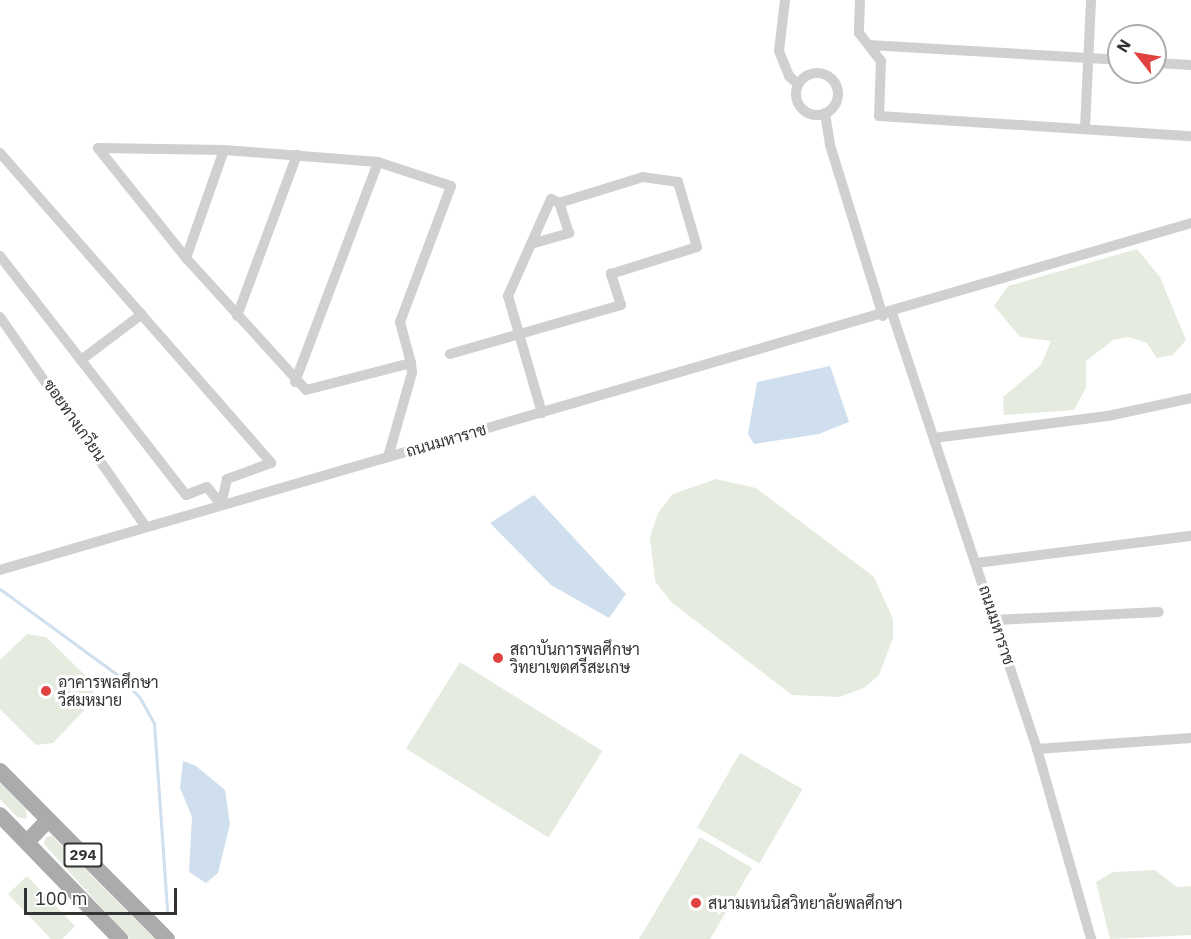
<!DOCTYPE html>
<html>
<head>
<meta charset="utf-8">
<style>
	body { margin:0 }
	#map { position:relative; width:1191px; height:939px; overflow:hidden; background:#fff; font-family:"IBM Plex Sans",Sarabun,sans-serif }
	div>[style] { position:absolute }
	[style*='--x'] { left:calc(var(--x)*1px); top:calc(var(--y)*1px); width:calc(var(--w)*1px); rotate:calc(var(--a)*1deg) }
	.green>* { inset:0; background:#e5ecdf; transform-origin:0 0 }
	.water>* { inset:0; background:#d0dfed }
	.stream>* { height:3px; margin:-1.5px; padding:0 1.5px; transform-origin:1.5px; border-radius:1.5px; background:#d0dfed }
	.minor>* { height:10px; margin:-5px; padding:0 5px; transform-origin:5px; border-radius:5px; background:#d0d0d0 }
	.minor>.ring { margin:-5px; padding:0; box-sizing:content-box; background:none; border:10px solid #d0d0d0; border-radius:50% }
	.primary>* { height:16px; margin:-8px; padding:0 8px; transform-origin:8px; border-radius:8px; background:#ababab }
	.dots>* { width:16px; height:16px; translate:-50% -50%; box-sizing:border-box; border:3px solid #fff; border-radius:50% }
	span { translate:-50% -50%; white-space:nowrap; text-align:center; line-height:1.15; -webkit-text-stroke:6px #fff; paint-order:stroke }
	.shield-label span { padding:2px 4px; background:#fff; border:2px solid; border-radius:4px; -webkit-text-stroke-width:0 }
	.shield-label { font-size:15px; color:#333; font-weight:700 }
	.street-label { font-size:16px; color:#333 }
	.poi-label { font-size:16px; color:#333 }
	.left { translate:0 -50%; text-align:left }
	.north { position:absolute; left:1107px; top:24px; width:60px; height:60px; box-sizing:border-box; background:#fff; border:2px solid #adadad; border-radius:50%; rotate:301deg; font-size:16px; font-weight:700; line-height:24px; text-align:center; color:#333 }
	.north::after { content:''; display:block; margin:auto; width:21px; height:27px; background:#e0433f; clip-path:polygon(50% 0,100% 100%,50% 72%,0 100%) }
	.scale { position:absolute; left:24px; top:888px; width:153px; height:27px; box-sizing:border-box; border:3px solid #333; border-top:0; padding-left:8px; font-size:18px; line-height:21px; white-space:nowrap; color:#333; -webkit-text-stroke:4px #fff; paint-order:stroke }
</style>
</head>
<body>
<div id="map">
	<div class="green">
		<i style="clip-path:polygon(1137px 249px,1160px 277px,1186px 340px,1173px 355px,1157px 358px,1147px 343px,1128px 337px,1113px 340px,1086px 361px,1086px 388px,1074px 410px,1004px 415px,1003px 397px,1041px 365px,1051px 341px,1020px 337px,994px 306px,1008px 286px)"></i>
		<i style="clip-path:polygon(716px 479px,756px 488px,874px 577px,893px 619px,893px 638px,879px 675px,864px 688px,839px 697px,792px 695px,671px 602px,655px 581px,650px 537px,658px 513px,673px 494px)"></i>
		<i style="clip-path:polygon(27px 634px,46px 637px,92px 682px,94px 700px,53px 743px,36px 745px,0 709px,0 660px)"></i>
		<i style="left:460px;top:662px;width:168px;height:102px;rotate:32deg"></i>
		<i style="left:740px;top:753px;width:72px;height:86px;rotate:30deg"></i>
		<i style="clip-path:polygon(0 783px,26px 809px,27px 819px,17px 817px,0 799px)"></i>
		<i style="clip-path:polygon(52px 836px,155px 939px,130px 939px,44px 844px,46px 837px)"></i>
		<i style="clip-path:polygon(700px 837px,752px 868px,710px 939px,639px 939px)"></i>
		<i style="clip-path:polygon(1155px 870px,1177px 887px,1191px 886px,1191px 935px,1110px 939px,1096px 882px,1113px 872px)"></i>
		<i style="clip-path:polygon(27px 876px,75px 926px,62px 939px,51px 939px,8px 894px)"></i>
	</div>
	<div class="water">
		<i style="clip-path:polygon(830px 366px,849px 422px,819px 434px,754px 444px,748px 434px,757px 382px)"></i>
		<i style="clip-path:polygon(534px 495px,626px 594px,609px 618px,551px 585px,490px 523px)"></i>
		<i style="clip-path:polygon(183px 761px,196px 766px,225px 790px,230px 824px,218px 873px,206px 883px,189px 872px,192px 817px,180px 788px)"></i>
	</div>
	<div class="stream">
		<i style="--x:0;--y:589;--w:147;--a:36.2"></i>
		<i style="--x:119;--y:676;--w:30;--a:46"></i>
		<i style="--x:140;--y:698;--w:29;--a:61"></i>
		<i style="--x:154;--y:723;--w:188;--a:86"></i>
	</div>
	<div class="minor">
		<i style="--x:785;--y:0;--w:51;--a:96.7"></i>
		<i style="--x:779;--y:51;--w:27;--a:68"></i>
		<i style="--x:789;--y:76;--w:12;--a:42"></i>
		<i style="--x:860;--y:0;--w:33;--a:92"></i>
		<i style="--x:859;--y:33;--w:36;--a:52"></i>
		<i style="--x:881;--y:61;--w:55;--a:92.1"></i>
		<i style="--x:879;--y:116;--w:313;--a:3.7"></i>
		<i style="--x:869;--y:45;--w:250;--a:3.4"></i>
		<i style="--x:1155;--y:63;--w:36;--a:3"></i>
		<i class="ring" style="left:796px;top:73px;width:32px;height:32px"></i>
		<i style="--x:825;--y:113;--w:32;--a:81"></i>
		<i style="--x:830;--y:145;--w:179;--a:72.8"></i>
		<i style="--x:1085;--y:128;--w:128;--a:-87.3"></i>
		<i style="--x:0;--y:153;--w:412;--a:48.8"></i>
		<i style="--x:271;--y:463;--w:47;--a:160"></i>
		<i style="--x:227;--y:479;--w:26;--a:103"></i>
		<i style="--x:531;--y:244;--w:40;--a:-16"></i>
		<i style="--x:569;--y:233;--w:32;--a:-108"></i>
		<i style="--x:559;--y:203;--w:9;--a:-153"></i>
		<i style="--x:551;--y:199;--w:49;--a:114"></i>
		<i style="--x:531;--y:244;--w:57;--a:113.9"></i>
		<i style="--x:508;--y:296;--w:122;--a:73.8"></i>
		<i style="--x:0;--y:256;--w:303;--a:52.1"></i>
		<i style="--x:186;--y:495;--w:22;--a:-21"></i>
		<i style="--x:207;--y:487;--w:22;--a:51"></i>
		<i style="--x:186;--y:258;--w:114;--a:-70.6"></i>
		<i style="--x:892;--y:313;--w:459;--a:71.6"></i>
		<i style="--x:1037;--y:749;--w:198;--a:74.1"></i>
		<i style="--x:237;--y:316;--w:172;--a:-69.6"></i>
		<i style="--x:0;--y:317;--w:254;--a:55.2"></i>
		<i style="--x:450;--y:354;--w:178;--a:-16"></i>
		<i style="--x:621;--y:305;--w:33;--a:-108"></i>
		<i style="--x:611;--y:274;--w:90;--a:-17.4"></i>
		<i style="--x:697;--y:247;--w:68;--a:-106.3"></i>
		<i style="--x:678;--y:182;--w:35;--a:-172"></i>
		<i style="--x:643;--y:177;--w:88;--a:162.8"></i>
		<i style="--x:81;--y:360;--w:76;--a:-37"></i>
		<i style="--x:295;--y:382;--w:235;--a:-69.3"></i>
		<i style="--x:934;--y:438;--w:175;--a:-7.2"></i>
		<i style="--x:1108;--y:416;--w:85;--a:-12.2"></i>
		<i style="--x:388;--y:457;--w:87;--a:-74.1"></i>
		<i style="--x:412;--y:373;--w:10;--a:-96"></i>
		<i style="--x:411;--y:363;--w:42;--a:-105"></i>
		<i style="--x:400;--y:322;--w:145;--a:-69.4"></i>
		<i style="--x:451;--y:186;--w:77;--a:-161.8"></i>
		<i style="--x:378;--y:162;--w:154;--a:-175.5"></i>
		<i style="--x:224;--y:150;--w:126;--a:-179.1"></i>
		<i style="--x:98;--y:148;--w:141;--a:51.3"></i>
		<i style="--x:186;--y:258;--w:178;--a:47.7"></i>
		<i style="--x:306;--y:390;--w:108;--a:-14.4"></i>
		<i style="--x:976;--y:563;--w:217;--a:-7.2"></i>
		<i style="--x:0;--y:570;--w:1241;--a:-16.24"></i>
		<i style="--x:995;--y:620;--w:164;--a:-2.8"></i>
		<i style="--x:1037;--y:749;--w:154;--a:-4.1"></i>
	</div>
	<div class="primary">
		<i style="--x:0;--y:771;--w:237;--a:45.2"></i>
		<i style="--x:0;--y:815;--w:173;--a:45.9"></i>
		<i style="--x:27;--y:842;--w:30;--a:-46"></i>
	</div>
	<div class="dots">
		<i style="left:498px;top:658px;background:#e0433f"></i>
		<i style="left:46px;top:691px;background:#e0433f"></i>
		<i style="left:696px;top:903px;background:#e0433f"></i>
	</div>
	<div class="shield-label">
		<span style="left:83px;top:855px">294</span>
	</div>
	<div class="street-label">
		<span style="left:75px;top:420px;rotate:55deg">ซอยทางเกวียน</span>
		<span style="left:446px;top:440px;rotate:-16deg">ถนนมหาราช</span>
		<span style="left:997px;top:625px;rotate:72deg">ถนนมหาราช</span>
	</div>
	<div class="poi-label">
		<span class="left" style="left:510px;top:658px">สถาบันการพลศึกษา<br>วิทยาเขตศรีสะเกษ</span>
		<span class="left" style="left:58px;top:691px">อาคารพลศึกษา<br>วีสมหมาย</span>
		<span class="left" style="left:708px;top:903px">สนามเทนนิสวิทยาลัยพลศึกษา</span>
	</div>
	<div class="north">N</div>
	<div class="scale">100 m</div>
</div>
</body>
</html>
